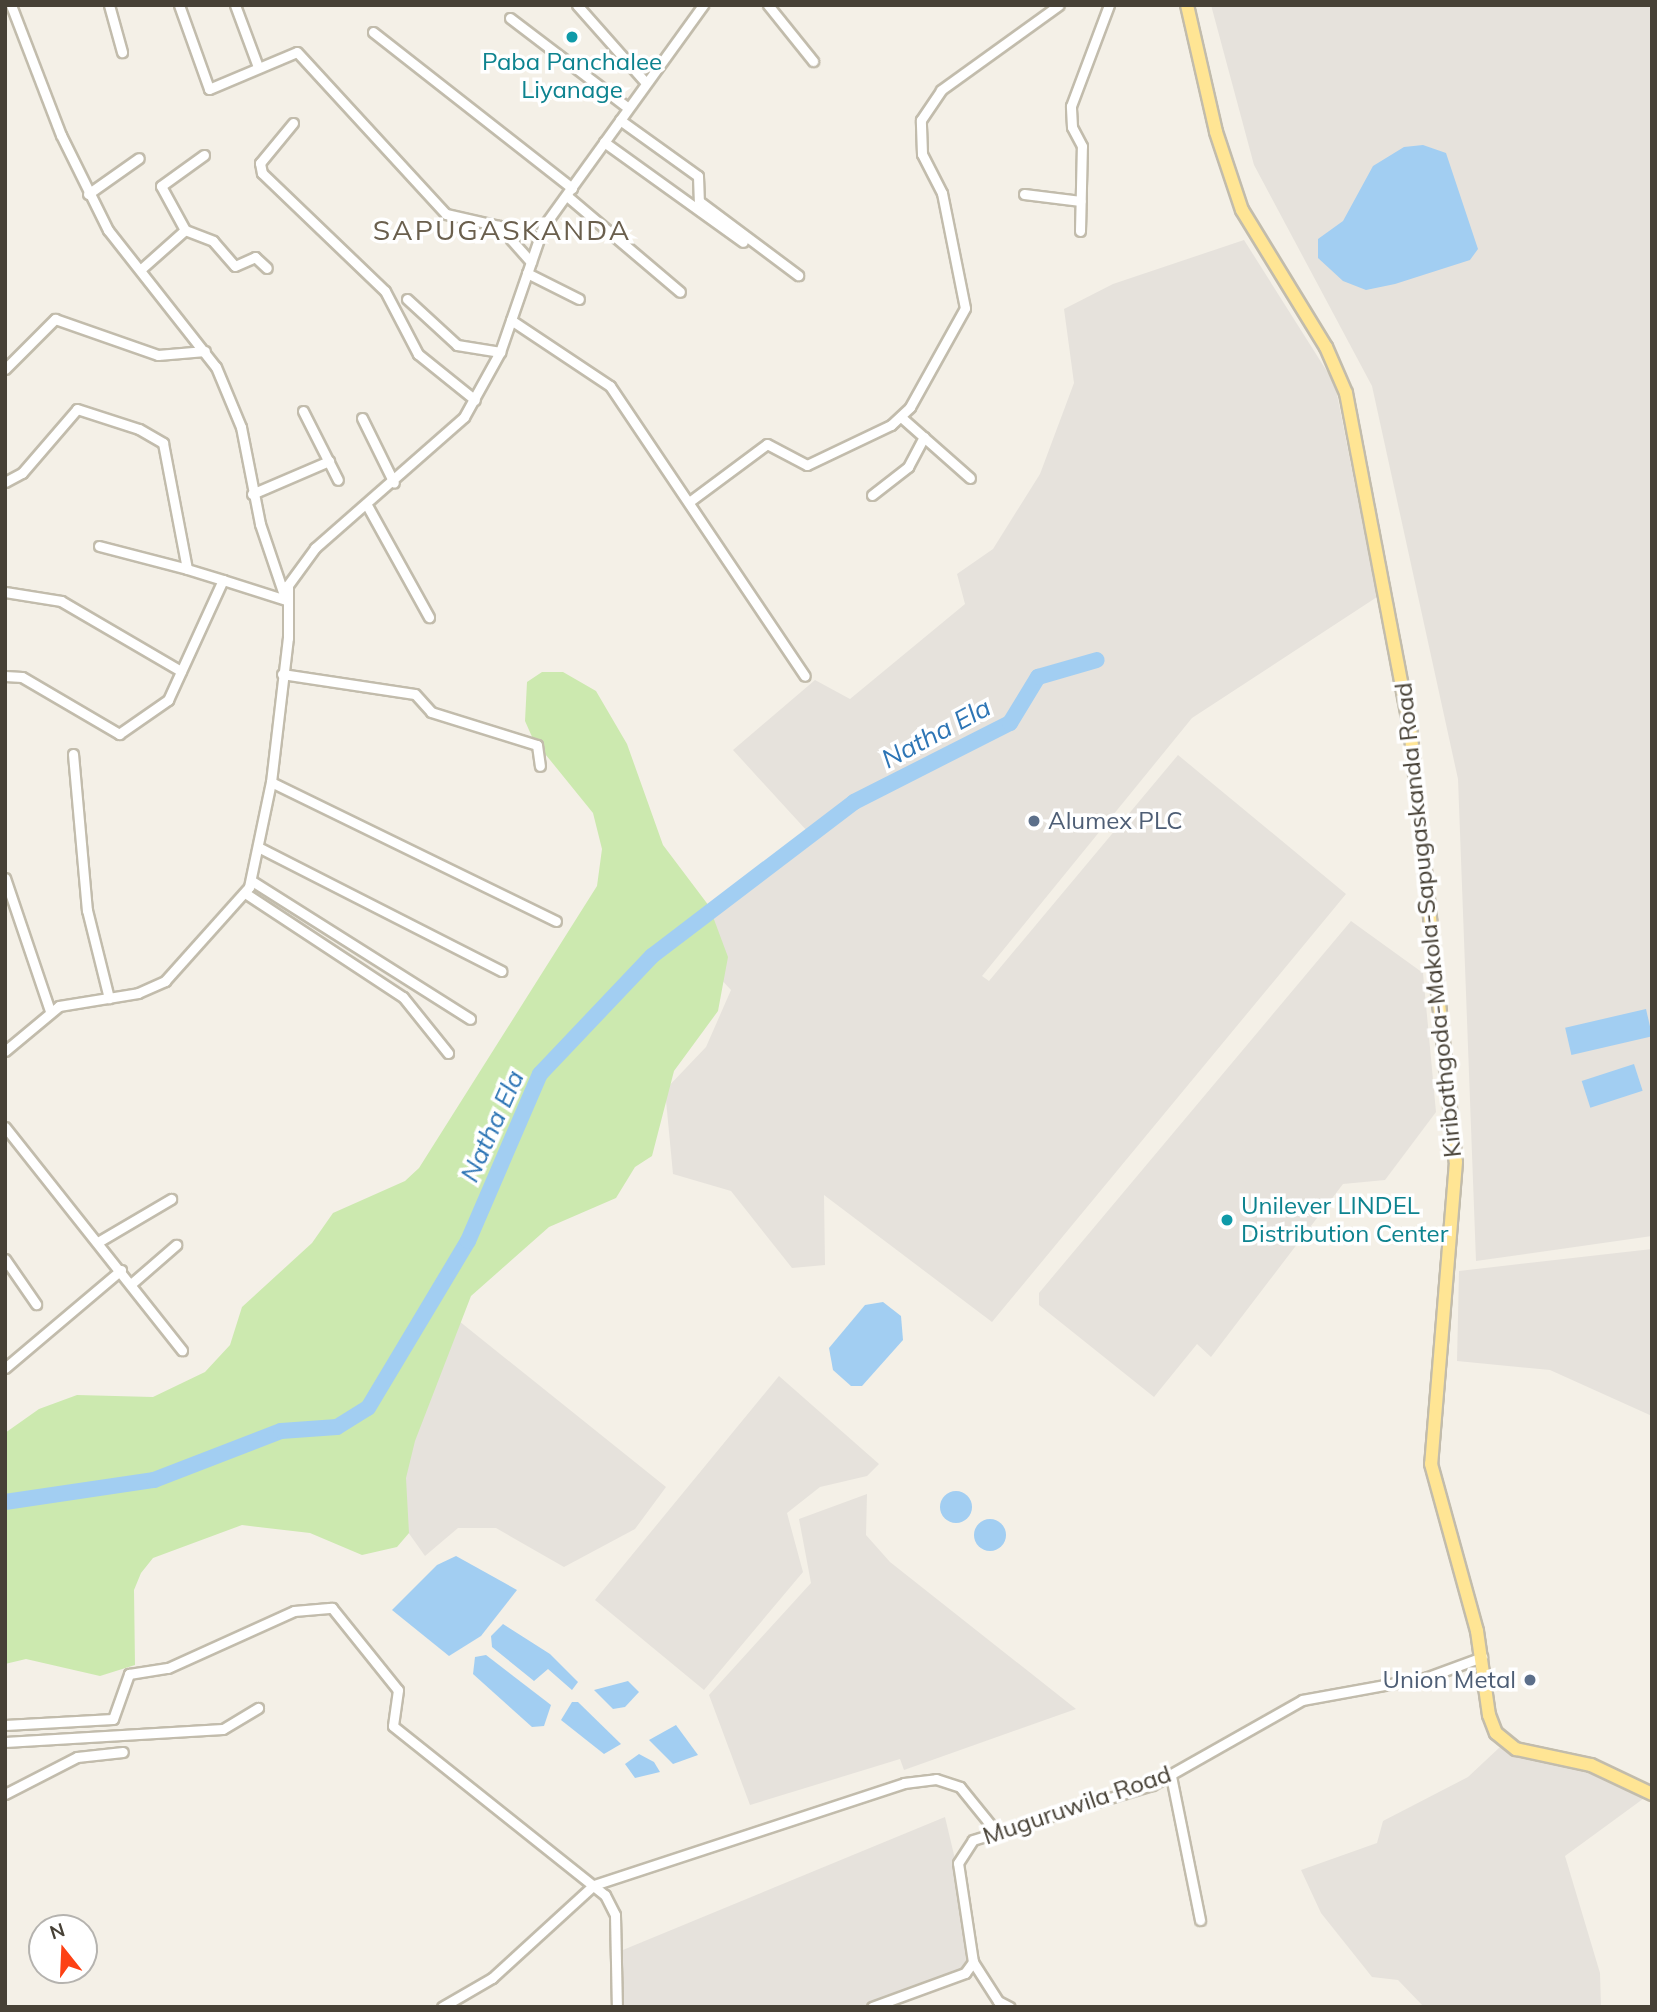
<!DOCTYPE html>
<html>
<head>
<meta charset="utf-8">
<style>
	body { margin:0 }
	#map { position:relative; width:1657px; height:2012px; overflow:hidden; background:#f4f0e7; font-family:Mulish,sans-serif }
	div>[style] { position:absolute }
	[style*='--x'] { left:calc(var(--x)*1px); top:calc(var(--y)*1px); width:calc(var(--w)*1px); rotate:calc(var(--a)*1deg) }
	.industrial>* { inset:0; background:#e6e2dc }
	.green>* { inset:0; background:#cce9af }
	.water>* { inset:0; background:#a2cef2; transform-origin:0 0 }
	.round { border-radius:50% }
	.river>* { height:16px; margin:-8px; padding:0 8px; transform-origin:8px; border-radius:8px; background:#a2cef2 }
	.roads { filter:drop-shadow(2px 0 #c2bcac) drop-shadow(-2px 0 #c2bcac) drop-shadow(0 2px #c2bcac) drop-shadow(0 -2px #c2bcac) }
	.minor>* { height:9px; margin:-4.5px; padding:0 4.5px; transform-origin:4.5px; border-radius:4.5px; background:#fff }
	.major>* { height:12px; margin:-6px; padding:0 6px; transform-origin:6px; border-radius:6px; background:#ffe594 }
	.dots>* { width:19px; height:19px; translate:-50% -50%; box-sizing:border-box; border:4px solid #fff; border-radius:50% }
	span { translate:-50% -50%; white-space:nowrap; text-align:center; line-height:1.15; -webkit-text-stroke:7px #fff; paint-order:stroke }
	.culture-label { font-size:24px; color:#0d838f }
	.left { translate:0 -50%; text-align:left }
	.service-label { font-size:24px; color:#4e5e75 }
	.right { translate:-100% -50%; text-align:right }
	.street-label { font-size:24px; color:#474136 }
	.water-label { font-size:26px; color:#2d75b5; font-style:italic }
	.quarter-label { font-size:28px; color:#6a5f4d; letter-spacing:2px }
	.frame { position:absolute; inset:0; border:7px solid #474136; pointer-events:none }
	.north { position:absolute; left:28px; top:1914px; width:70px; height:70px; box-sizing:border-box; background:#fff; border:2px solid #b5b3af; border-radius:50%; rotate:342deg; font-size:19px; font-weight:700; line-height:28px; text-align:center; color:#474136 }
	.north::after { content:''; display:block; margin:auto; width:24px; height:32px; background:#fd4114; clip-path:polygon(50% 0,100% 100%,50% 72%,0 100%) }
</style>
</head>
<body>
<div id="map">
	<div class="industrial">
		<i style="clip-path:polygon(1211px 5px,1652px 5px,1652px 1236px,1476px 1261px,1458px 779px,1372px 386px,1254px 165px)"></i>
		<i style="clip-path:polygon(1244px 240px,1335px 384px,1377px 597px,1192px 718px,982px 976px,989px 981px,1178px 755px,1346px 894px,992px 1322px,824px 1195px,825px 1265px,792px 1268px,731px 1191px,673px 1174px,665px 1090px,706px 1047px,731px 990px,676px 931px,801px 845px,808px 832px,733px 750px,815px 680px,850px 699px,965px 604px,957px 574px,993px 549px,1040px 474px,1074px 383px,1064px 309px,1113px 284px)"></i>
		<i style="clip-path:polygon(1351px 921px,1423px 973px,1436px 1112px,1385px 1180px,1343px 1184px,1211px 1357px,1197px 1344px,1154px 1397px,1039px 1305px,1039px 1293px)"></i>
		<i style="clip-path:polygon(1652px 1249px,1652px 1416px,1550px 1370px,1457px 1361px,1459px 1271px)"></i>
		<i style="clip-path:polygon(459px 1321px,666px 1487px,635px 1529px,564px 1567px,496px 1528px,458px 1528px,425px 1556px,386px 1501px)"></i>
		<i style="clip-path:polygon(779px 1376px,879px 1464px,867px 1476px,820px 1487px,787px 1513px,803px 1572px,704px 1690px,595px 1600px)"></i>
		<i style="clip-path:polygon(867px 1494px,866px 1535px,890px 1562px,1076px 1709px,904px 1770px,900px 1759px,750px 1805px,709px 1695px,811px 1583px,799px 1519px)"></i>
		<i style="clip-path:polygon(1500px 1747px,1593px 1771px,1647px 1796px,1565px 1856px,1600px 1973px,1601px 2007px,1424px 2007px,1398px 1980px,1372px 1977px,1321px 1913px,1301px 1870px,1377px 1843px,1383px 1821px,1468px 1777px)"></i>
		<i style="clip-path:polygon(945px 1817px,976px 1947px,965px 1974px,868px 2007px,622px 2007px,618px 1952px)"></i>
	</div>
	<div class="green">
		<i style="clip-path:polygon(542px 672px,563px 672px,596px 691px,627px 744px,663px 845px,709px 906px,728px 957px,718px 1011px,674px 1071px,652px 1156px,635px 1167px,616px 1198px,549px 1227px,471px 1296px,415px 1441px,406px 1478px,409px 1533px,397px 1547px,362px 1555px,310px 1533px,242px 1525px,153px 1558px,141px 1573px,134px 1590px,135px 1665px,100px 1676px,26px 1659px,5px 1664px,5px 1433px,39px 1409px,77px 1395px,153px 1397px,205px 1372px,230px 1345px,242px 1307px,312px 1243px,333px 1213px,405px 1181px,419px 1168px,597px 886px,602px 849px,593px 813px,533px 739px,525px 721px,527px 682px)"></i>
	</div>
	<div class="water">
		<i style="clip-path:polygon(1423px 145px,1446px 153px,1478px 249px,1470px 260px,1395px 284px,1366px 290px,1343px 281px,1318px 258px,1318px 239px,1343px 221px,1373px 166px,1404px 147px)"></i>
		<i style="left:1646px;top:1009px;width:28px;height:83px;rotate:77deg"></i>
		<i style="left:1634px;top:1064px;width:28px;height:55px;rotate:72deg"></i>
		<i style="clip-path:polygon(883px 1302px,901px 1316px,903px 1340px,862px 1386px,851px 1386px,833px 1370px,829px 1348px,865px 1305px)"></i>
		<i class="round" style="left:940px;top:1491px;width:32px;height:32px"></i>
		<i class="round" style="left:974px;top:1519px;width:32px;height:32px"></i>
		<i style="clip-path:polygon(456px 1556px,517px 1590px,481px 1636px,449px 1656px,392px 1610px,437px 1565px)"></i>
		<i style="clip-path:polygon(503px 1624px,550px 1654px,578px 1682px,572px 1690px,548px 1669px,534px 1681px,492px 1647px,491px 1636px)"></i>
		<i style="clip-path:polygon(486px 1655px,551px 1705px,544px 1726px,532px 1727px,473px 1674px,475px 1657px)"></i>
		<i style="clip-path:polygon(628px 1681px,639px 1692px,625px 1707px,613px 1709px,594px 1690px)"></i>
		<i style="clip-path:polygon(572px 1702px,578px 1702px,621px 1744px,604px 1754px,561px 1720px)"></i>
		<i style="clip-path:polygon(676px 1725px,698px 1755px,673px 1764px,649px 1740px)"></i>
		<i style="clip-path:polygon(639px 1754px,654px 1762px,660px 1772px,635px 1778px,625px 1764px)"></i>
	</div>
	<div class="river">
		<i style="--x:5;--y:1502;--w:151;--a:-8.4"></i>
		<i style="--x:154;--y:1480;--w:136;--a:-21.1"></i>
		<i style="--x:281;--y:1431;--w:56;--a:-4.1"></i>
		<i style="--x:337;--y:1427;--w:36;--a:-32"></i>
		<i style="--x:368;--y:1408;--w:195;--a:-59.1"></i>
		<i style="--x:468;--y:1241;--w:182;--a:-66.7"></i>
		<i style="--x:540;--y:1074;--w:163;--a:-46.5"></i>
		<i style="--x:652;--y:956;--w:254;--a:-37.3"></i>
		<i style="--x:854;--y:802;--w:175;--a:-26.9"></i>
		<i style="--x:1010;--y:723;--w:54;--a:-58.7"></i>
		<i style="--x:1038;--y:677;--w:61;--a:-16.1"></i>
	</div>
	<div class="roads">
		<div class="minor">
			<i style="--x:11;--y:5;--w:139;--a:69"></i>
			<i style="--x:61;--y:135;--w:106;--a:63.7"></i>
			<i style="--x:108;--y:230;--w:174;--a:51.8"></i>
			<i style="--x:216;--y:367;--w:65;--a:67.4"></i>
			<i style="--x:241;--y:427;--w:99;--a:78.9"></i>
			<i style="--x:260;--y:524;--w:78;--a:71.3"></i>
			<i style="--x:109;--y:5;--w:49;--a:74.5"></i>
			<i style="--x:179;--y:5;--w:89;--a:70.3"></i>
			<i style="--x:209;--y:89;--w:95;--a:-22.8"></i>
			<i style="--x:297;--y:52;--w:220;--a:47.4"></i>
			<i style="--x:446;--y:214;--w:54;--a:12.8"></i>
			<i style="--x:499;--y:226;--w:48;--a:48.4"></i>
			<i style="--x:235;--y:5;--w:66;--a:69.6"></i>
			<i style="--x:577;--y:5;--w:104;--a:48.5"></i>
			<i style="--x:768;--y:5;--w:72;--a:51.2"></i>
			<i style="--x:510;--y:18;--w:148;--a:37.3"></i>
			<i style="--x:373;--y:32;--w:253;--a:38.1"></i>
			<i style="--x:620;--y:120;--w:96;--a:35.7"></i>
			<i style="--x:698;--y:176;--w:25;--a:88"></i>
			<i style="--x:699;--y:201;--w:124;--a:36.8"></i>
			<i style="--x:293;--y:123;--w:52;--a:129.5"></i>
			<i style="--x:260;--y:163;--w:10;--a:79"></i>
			<i style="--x:262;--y:173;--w:170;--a:43.8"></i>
			<i style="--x:385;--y:291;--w:71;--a:62.4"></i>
			<i style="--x:418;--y:354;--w:73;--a:38.9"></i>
			<i style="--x:604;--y:142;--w:171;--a:35.7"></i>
			<i style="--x:88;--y:194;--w:62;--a:-35.2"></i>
			<i style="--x:1024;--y:194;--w:57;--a:7"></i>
			<i style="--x:567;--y:196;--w:148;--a:40.3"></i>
			<i style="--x:185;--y:230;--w:30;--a:21"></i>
			<i style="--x:213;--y:241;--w:33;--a:49"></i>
			<i style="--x:235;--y:266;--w:22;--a:-24"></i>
			<i style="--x:255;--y:257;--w:16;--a:43"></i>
			<i style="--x:1080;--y:231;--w:85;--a:-88.7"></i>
			<i style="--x:1082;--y:146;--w:21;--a:-118"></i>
			<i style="--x:1072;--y:127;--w:21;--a:-93"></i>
			<i style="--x:1071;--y:106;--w:108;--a:-69.4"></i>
			<i style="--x:140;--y:270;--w:60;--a:-41.6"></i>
			<i style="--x:185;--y:230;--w:50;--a:-118.6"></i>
			<i style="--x:161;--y:186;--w:53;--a:-35.8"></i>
			<i style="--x:527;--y:273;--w:58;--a:26.6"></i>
			<i style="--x:407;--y:299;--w:68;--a:42.6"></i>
			<i style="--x:457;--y:345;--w:44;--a:9.2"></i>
			<i style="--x:511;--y:320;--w:119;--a:33.7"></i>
			<i style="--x:610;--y:386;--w:349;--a:56.1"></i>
			<i style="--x:5;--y:369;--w:71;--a:-45"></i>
			<i style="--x:55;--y:319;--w:109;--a:19.3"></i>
			<i style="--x:158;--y:355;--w:47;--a:-4.9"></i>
			<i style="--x:303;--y:411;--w:77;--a:63.1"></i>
			<i style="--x:901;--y:417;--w:92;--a:41.5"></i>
			<i style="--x:362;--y:418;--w:72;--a:63.8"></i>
			<i style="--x:5;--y:482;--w:19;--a:-28"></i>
			<i style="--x:22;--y:473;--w:84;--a:-49.3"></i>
			<i style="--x:77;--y:409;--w:65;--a:17.9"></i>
			<i style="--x:139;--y:429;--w:28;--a:30"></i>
			<i style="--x:163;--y:443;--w:128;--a:79.2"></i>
			<i style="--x:187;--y:569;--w:38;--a:17"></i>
			<i style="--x:252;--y:494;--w:84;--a:-23.2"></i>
			<i style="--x:872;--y:495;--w:46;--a:-37.9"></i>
			<i style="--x:908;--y:467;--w:34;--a:-62"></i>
			<i style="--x:689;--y:502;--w:97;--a:-36.6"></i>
			<i style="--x:767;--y:444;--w:45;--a:27.7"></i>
			<i style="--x:807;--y:465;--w:93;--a:-25.5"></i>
			<i style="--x:891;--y:425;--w:26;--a:-43"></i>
			<i style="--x:910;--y:407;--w:113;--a:-60.9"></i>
			<i style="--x:965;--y:308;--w:117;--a:-101.3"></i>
			<i style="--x:942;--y:193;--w:44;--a:-117.1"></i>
			<i style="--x:922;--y:154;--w:34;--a:-92"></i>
			<i style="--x:921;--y:120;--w:36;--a:-56"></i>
			<i style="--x:941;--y:90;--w:145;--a:-35.8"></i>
			<i style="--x:368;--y:507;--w:126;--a:61"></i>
			<i style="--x:99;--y:546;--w:91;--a:14.6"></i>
			<i style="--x:5;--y:592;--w:57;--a:9.1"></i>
			<i style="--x:61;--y:601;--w:139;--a:30.3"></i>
			<i style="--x:282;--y:674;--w:134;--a:8.6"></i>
			<i style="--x:415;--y:694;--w:24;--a:48"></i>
			<i style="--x:431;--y:712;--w:111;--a:17.3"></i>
			<i style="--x:537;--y:745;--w:21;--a:82"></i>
			<i style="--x:5;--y:676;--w:17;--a:3"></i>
			<i style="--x:22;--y:677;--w:113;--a:30.4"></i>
			<i style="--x:119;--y:734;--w:60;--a:-34.8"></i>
			<i style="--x:168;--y:700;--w:132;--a:-65.4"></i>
			<i style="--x:223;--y:580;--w:66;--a:17.6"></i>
			<i style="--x:73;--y:754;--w:157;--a:84.9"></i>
			<i style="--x:87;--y:910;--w:91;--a:76"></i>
			<i style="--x:271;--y:782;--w:317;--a:26"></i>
			<i style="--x:260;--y:848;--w:271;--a:27"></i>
			<i style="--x:5;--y:878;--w:140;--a:71.3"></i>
			<i style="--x:252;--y:881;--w:258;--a:32.3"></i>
			<i style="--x:245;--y:893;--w:189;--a:33.4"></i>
			<i style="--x:403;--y:997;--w:72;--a:51.2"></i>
			<i style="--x:5;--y:1051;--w:70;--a:-39.8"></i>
			<i style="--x:59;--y:1006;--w:80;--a:-9.3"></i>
			<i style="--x:138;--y:993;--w:30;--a:-24"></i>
			<i style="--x:165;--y:981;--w:126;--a:-48.2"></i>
			<i style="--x:249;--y:887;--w:107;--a:-78.2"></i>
			<i style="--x:271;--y:782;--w:145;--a:-83.3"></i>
			<i style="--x:288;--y:638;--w:53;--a:-90"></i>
			<i style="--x:288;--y:585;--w:46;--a:-53.9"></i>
			<i style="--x:315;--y:548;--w:198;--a:-41.3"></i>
			<i style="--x:464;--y:417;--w:74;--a:-61"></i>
			<i style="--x:500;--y:352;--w:132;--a:-71"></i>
			<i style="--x:543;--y:227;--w:274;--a:-54.2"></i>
			<i style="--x:5;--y:1127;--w:285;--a:51.6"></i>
			<i style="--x:98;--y:1242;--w:85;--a:-30.5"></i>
			<i style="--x:5;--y:1259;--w:55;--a:55.4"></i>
			<i style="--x:131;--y:1284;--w:60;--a:-40.9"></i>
			<i style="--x:5;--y:1368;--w:152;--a:-40.2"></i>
			<i style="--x:5;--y:1725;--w:108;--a:-3.2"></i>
			<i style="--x:113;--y:1719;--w:48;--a:-70.4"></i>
			<i style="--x:129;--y:1674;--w:39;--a:-9"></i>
			<i style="--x:168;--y:1668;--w:138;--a:-24.3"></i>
			<i style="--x:294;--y:1611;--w:38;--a:-5"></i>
			<i style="--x:332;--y:1608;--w:105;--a:51.2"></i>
			<i style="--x:398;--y:1690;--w:36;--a:98"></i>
			<i style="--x:393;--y:1726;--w:271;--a:38.6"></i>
			<i style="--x:605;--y:1895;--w:22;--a:63"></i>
			<i style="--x:615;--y:1915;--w:92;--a:88.8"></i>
			<i style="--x:5;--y:1742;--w:218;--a:-3.4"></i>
			<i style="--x:223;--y:1729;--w:41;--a:-31"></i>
			<i style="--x:1171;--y:1776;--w:147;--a:78.6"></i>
			<i style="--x:5;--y:1794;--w:81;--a:-27.2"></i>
			<i style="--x:77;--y:1757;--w:46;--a:-6.2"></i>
			<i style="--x:973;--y:1962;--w:46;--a:57.3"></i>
			<i style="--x:998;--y:2001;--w:13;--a:27"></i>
			<i style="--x:442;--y:2007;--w:58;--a:-30.1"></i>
			<i style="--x:492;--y:1978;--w:138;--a:-42.4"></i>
			<i style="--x:594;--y:1885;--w:326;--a:-18.2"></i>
			<i style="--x:904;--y:1783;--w:32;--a:-7"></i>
			<i style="--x:936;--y:1779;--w:25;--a:18"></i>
			<i style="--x:960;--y:1787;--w:54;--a:51"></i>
			<i style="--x:872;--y:2007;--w:99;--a:-20.1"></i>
			<i style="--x:965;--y:1973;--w:14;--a:-54"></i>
			<i style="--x:973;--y:1962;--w:100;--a:-98.6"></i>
			<i style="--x:958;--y:1863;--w:27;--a:-57"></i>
			<i style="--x:973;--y:1840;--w:187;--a:-17.1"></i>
			<i style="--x:1152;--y:1785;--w:172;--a:-29.5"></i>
			<i style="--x:1302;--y:1700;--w:128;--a:-10.3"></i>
			<i style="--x:1428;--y:1677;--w:58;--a:-20.3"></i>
		</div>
		<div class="major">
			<i style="--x:1187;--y:5;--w:130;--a:77.1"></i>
			<i style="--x:1216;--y:132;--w:82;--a:71.6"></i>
			<i style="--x:1242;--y:210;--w:161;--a:58.5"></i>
			<i style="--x:1326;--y:347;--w:50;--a:66.5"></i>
			<i style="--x:1346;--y:393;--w:340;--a:79.2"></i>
			<i style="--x:1410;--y:727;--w:437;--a:84"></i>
			<i style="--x:1456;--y:1162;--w:303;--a:94.7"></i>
			<i style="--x:1431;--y:1464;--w:173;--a:74.6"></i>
			<i style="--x:1477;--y:1631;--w:85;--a:81.9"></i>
			<i style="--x:1489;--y:1715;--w:19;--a:69"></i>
			<i style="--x:1496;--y:1733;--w:26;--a:39"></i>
			<i style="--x:1516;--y:1749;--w:77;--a:12"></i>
			<i style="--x:1591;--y:1765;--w:68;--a:25.4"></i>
		</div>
	</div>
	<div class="dots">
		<i style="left:572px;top:37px;background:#0f9aa8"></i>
		<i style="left:1034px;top:821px;background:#5c6f8a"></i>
		<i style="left:1227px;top:1220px;background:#0f9aa8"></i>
		<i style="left:1530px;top:1680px;background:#5c6f8a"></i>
	</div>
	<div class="culture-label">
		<span style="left:572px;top:76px">Paba Panchalee<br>Liyanage</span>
		<span class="left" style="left:1241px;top:1220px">Unilever LINDEL<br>Distribution Center</span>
	</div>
	<div class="service-label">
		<span class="left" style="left:1048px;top:821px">Alumex PLC</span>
		<span class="right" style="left:1516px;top:1680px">Union Metal</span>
	</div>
	<div class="street-label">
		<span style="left:1428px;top:920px;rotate:-96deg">Kiribathgoda-Makola-Sapugaskanda Road</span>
		<span style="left:1077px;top:1805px;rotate:-19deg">Muguruwila Road</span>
	</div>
	<div class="water-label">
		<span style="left:936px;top:733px;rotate:-28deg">Natha Ela</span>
		<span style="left:492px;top:1126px;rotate:-66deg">Natha Ela</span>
	</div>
	<div class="quarter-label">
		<span style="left:502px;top:230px">SAPUGASKANDA</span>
	</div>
	<div class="frame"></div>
	<div class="north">N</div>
</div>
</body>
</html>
